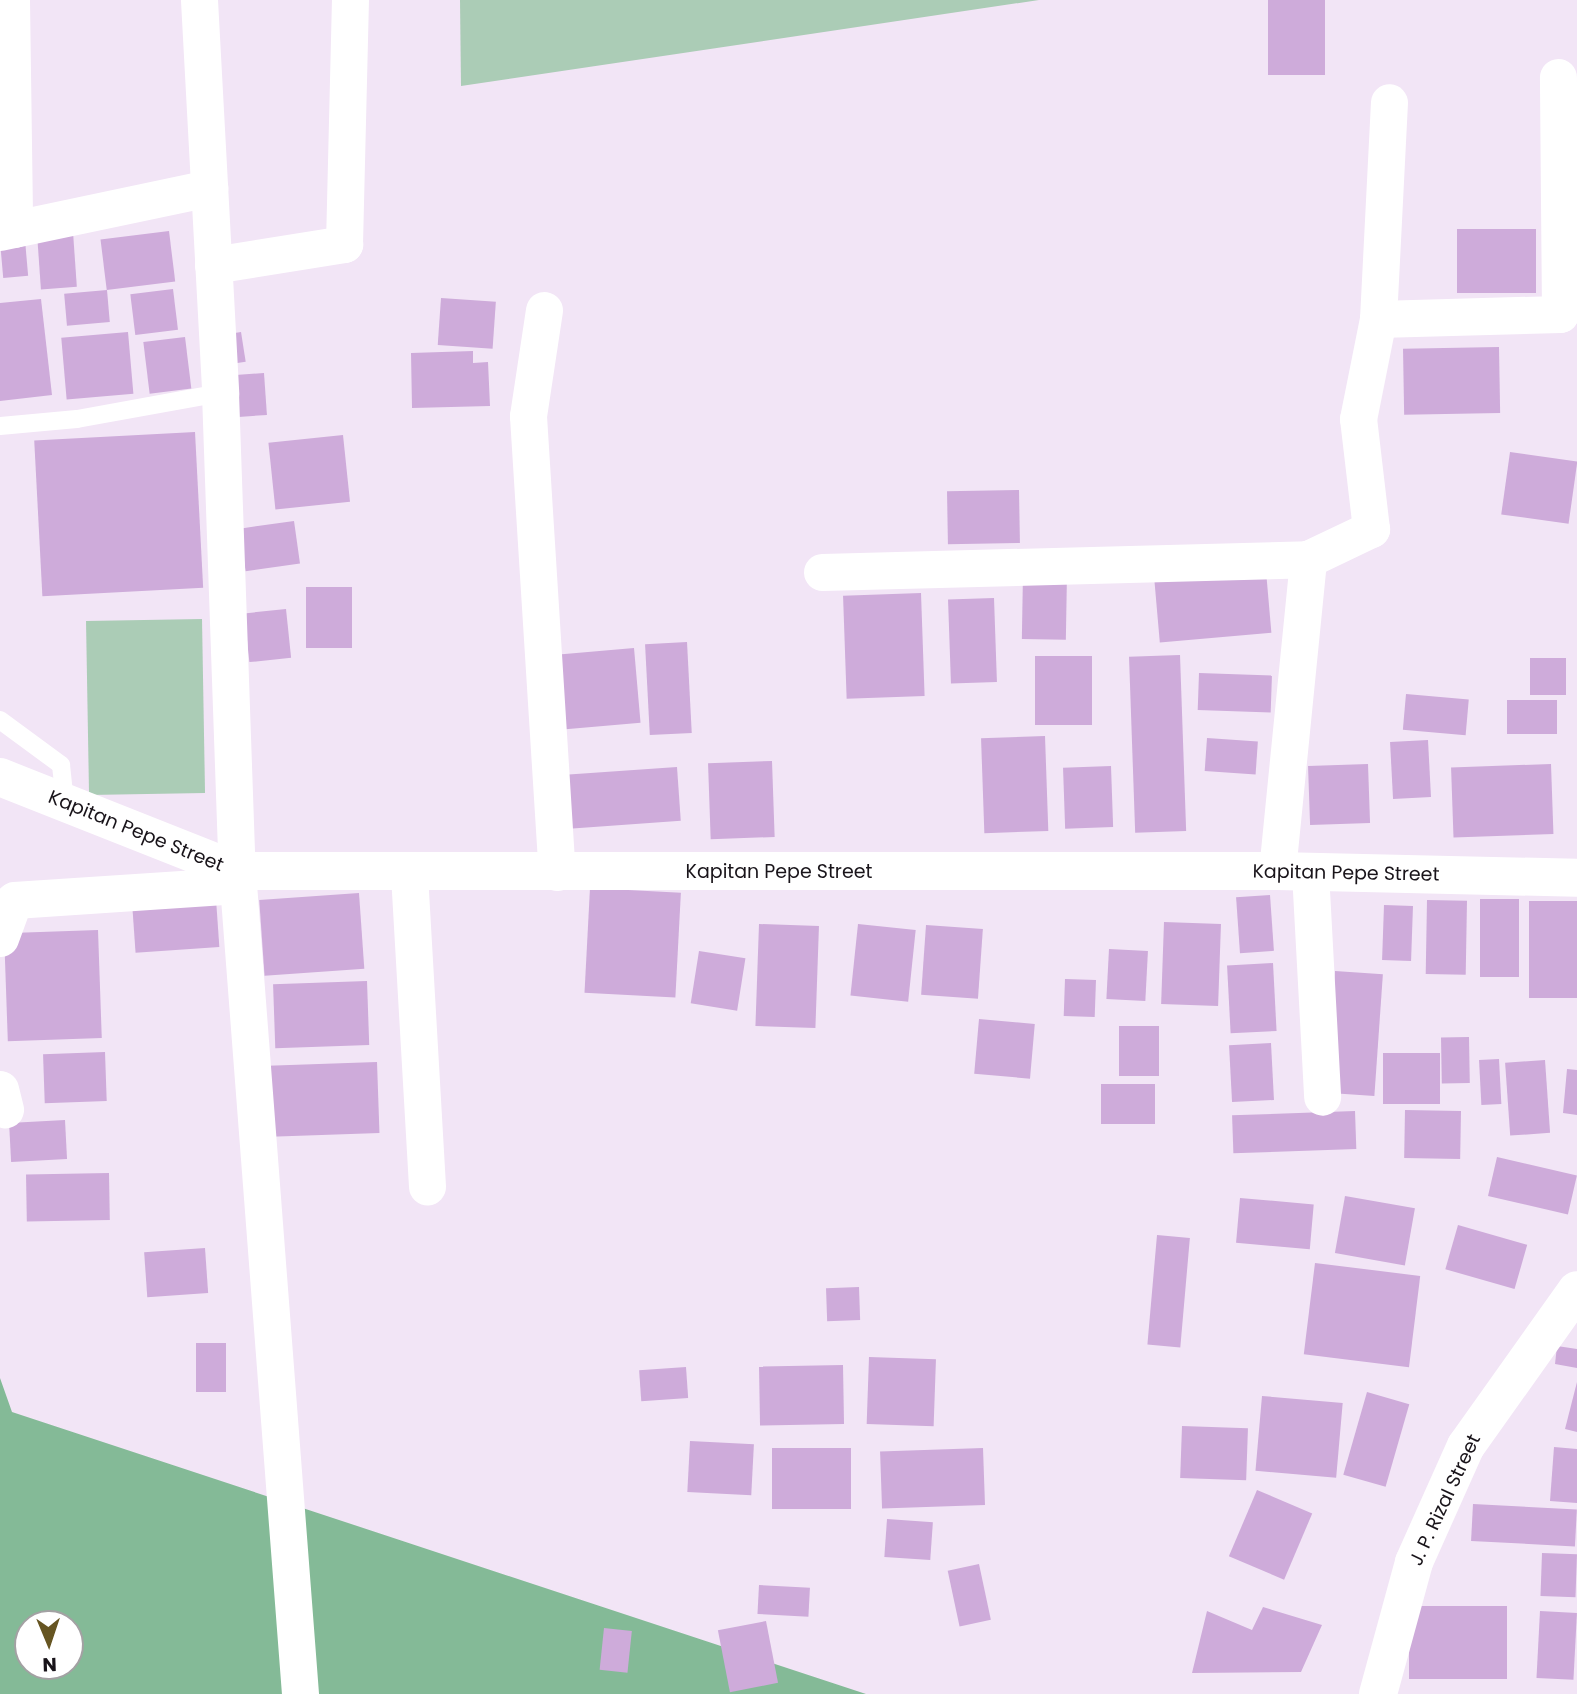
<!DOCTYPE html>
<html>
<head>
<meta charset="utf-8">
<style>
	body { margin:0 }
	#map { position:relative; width:1577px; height:1694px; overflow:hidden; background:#f2e5f6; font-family:Poppins,sans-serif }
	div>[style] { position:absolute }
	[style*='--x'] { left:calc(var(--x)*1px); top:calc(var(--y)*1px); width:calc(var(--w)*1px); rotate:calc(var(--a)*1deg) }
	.green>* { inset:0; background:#abccb6; transform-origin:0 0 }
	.forest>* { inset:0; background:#84ba97 }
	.building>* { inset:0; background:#ceabda; transform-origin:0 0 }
	.lane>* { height:18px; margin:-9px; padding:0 9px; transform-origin:9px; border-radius:9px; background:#fff }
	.street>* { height:37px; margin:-18.5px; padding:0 18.5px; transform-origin:18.5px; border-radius:18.5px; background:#fff }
	.secondary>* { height:38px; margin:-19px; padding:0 19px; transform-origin:19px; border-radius:19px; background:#fff }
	span { translate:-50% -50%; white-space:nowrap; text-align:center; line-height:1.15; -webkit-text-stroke:5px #fff; paint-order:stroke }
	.street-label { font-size:19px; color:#19141a }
	.north { position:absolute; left:14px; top:1610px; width:70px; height:70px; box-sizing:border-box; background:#fff; border:2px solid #a3a1a3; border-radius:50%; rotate:178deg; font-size:19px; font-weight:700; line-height:28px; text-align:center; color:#19141a }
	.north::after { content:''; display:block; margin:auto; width:24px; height:32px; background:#652; clip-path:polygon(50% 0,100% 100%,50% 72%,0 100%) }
</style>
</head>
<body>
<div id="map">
	<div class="green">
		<i style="clip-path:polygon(460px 0,1039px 0,461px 86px)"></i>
		<i style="left:202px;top:619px;width:174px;height:116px;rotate:89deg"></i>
	</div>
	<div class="forest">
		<i style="clip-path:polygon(evenodd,0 1378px,12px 1412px,866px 1694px,0 1694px,0 1378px,28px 1624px,70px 1624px,70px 1666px,28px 1666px,28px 1624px)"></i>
	</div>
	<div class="building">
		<i style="left:1268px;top:0;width:57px;height:75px"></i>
		<i style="left:1536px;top:229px;width:64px;height:79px;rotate:90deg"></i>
		<i style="left:169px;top:231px;width:51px;height:69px;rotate:83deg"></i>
		<i style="left:73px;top:232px;width:55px;height:36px;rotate:86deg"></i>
		<i style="left:25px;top:240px;width:36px;height:25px;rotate:85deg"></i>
		<i style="left:173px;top:289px;width:41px;height:43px;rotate:83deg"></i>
		<i style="left:107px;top:290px;width:32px;height:43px;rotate:85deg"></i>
		<i style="left:441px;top:298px;width:55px;height:47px;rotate:4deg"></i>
		<i style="clip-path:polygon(41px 299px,52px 395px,0 401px,0 303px)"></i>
		<i style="left:128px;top:332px;width:62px;height:67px;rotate:85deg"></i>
		<i style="left:241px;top:332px;width:30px;height:22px;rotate:81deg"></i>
		<i style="left:185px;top:337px;width:52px;height:42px;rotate:83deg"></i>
		<i style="left:1499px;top:347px;width:66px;height:96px;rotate:89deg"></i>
		<i style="clip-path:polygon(473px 351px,473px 363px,488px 362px,490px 406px,412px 408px,411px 353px)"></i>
		<i style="left:264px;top:373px;width:42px;height:32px;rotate:86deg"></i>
		<i style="left:195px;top:432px;width:156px;height:161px;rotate:87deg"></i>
		<i style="left:343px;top:435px;width:67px;height:75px;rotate:84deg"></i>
		<i style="left:1510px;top:452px;width:68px;height:63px;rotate:8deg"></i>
		<i style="left:1019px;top:490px;width:53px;height:72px;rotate:89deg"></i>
		<i style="left:294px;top:521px;width:43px;height:55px;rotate:82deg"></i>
		<i style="left:1266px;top:571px;width:62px;height:112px;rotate:85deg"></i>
		<i style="left:1023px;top:573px;width:44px;height:66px;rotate:1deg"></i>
		<i style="left:306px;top:587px;width:46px;height:61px"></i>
		<i style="left:921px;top:593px;width:103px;height:78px;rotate:88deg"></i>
		<i style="left:994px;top:598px;width:84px;height:46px;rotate:88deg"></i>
		<i style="left:286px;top:609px;width:49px;height:42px;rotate:84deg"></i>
		<i style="left:687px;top:642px;width:91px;height:42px;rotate:87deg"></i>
		<i style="left:634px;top:648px;width:75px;height:81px;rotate:85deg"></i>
		<i style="left:1180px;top:655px;width:176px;height:51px;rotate:88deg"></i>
		<i style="left:1035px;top:656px;width:57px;height:69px"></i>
		<i style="left:1530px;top:658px;width:36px;height:37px"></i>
		<i style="left:1199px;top:673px;width:73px;height:37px;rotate:2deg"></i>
		<i style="left:1406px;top:694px;width:63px;height:36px;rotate:5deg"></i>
		<i style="left:1507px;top:700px;width:50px;height:34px"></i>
		<i style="left:1045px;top:736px;width:95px;height:64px;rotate:88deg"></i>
		<i style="left:1207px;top:738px;width:51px;height:33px;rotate:4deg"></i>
		<i style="left:1428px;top:740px;width:57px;height:38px;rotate:87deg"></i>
		<i style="left:772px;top:761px;width:76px;height:64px;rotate:88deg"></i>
		<i style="left:1368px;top:764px;width:59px;height:60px;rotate:88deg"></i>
		<i style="left:1551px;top:764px;width:70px;height:100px;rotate:88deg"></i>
		<i style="left:1111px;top:766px;width:61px;height:48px;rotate:88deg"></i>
		<i style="left:677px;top:767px;width:54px;height:112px;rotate:86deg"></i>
		<i style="left:590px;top:888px;width:91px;height:105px;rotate:3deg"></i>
		<i style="left:359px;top:893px;width:76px;height:100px;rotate:86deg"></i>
		<i style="left:1270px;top:895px;width:56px;height:34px;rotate:86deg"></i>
		<i style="left:216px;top:899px;width:48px;height:84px;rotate:86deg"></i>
		<i style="left:1480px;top:899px;width:39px;height:78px"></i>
		<i style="left:1427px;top:900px;width:40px;height:74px;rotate:1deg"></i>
		<i style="left:1529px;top:901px;width:48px;height:97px"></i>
		<i style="left:1384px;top:905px;width:29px;height:55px;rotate:2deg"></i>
		<i style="left:1164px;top:922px;width:57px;height:82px;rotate:2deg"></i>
		<i style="left:759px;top:924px;width:60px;height:102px;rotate:2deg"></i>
		<i style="left:858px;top:924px;width:58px;height:72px;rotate:6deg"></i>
		<i style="left:926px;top:925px;width:57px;height:70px;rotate:4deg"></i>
		<i style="left:98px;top:930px;width:108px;height:94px;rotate:88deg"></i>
		<i style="left:1109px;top:949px;width:39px;height:50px;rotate:3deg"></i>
		<i style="left:699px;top:951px;width:47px;height:53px;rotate:9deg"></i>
		<i style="left:1273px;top:963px;width:68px;height:46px;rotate:87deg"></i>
		<i style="left:1335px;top:971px;width:48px;height:122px;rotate:4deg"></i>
		<i style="left:1065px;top:979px;width:31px;height:37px;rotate:2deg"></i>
		<i style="left:367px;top:981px;width:64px;height:94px;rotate:88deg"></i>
		<i style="left:979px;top:1019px;width:56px;height:55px;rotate:5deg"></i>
		<i style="left:1119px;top:1026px;width:40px;height:50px"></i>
		<i style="left:1469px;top:1037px;width:46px;height:28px;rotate:89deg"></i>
		<i style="left:1271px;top:1043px;width:57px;height:42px;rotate:87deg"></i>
		<i style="left:105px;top:1052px;width:49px;height:62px;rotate:88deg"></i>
		<i style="left:1383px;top:1053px;width:57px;height:51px"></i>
		<i style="left:1499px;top:1059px;width:45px;height:20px;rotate:87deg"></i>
		<i style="left:1545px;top:1060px;width:73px;height:40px;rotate:86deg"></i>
		<i style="left:377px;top:1062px;width:71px;height:109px;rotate:88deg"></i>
		<i style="clip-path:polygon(1567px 1069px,1577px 1070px,1577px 1115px,1563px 1113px)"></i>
		<i style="left:1101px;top:1084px;width:54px;height:40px"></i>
		<i style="left:1405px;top:1110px;width:56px;height:48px;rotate:1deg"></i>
		<i style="left:1355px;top:1111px;width:38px;height:123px;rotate:88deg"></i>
		<i style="left:65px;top:1120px;width:39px;height:56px;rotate:87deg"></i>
		<i style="left:1497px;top:1157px;width:82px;height:40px;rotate:13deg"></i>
		<i style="left:109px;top:1173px;width:47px;height:83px;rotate:89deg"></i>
		<i style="left:1345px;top:1196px;width:71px;height:58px;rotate:10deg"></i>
		<i style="left:1240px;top:1198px;width:74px;height:45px;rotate:5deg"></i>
		<i style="left:1458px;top:1225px;width:72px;height:46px;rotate:16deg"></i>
		<i style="left:1157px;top:1235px;width:33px;height:110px;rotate:5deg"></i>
		<i style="left:205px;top:1248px;width:45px;height:61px;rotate:86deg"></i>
		<i style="left:1315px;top:1263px;width:106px;height:92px;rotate:7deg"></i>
		<i style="left:859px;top:1287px;width:33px;height:33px;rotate:88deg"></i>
		<i style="left:196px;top:1343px;width:30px;height:49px"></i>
		<i style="clip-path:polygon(1557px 1346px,1577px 1349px,1577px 1368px,1555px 1364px)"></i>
		<i style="left:869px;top:1357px;width:67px;height:67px;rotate:2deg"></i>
		<i style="left:843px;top:1365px;width:59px;height:84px;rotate:89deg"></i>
		<i style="left:686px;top:1367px;width:31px;height:47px;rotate:86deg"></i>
		<i style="clip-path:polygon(1577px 1382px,1577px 1432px,1565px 1429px)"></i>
		<i style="left:1367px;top:1392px;width:44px;height:86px;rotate:16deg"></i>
		<i style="left:1262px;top:1396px;width:81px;height:75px;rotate:5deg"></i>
		<i style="left:1182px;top:1426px;width:66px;height:52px;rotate:2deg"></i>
		<i style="left:690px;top:1441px;width:64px;height:51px;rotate:3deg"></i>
		<i style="clip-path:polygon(1554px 1447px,1577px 1449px,1577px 1503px,1550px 1501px)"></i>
		<i style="left:772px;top:1448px;width:79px;height:61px"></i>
		<i style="left:983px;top:1448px;width:57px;height:103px;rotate:88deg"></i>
		<i style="left:1257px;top:1490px;width:60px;height:72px;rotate:23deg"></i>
		<i style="left:1473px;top:1504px;width:104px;height:37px;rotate:3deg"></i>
		<i style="left:887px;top:1519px;width:46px;height:38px;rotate:4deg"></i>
		<i style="left:1542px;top:1553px;width:35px;height:43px;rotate:2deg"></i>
		<i style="left:979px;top:1564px;width:57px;height:32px;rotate:78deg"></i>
		<i style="left:759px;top:1585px;width:51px;height:29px;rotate:3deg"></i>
		<i style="left:1507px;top:1606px;width:73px;height:98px;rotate:90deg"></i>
		<i style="clip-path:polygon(1263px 1607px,1322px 1625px,1301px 1672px,1192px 1673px,1207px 1611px,1252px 1630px)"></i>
		<i style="left:1540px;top:1611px;width:37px;height:67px;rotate:3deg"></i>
		<i style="left:766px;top:1621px;width:63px;height:49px;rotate:79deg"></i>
		<i style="left:604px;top:1628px;width:28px;height:42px;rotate:6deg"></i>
	</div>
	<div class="lane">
		<i style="--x:0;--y:426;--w:77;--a:-5.2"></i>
		<i style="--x:77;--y:419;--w:145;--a:-10.3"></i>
		<i style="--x:0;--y:720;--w:76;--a:36.4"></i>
		<i style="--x:61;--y:765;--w:38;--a:84"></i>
	</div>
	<div class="street">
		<i style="--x:11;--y:0;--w:229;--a:89.2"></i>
		<i style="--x:199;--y:0;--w:394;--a:86.9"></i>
		<i style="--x:220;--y:393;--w:478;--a:88"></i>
		<i style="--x:237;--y:871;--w:825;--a:85.62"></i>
		<i style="--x:0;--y:232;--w:214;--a:-11.9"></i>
		<i style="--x:213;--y:265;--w:133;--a:-9.1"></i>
		<i style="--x:344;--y:244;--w:244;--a:-88.6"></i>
		<i style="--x:544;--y:310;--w:107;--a:98.6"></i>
		<i style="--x:528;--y:416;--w:457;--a:86.4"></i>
		<i style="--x:1378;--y:319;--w:182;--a:-1.6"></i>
		<i style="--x:1560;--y:314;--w:237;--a:-90.5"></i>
		<i style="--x:822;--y:572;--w:486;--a:-1.5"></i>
		<i style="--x:1277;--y:871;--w:314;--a:-84.3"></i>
		<i style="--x:1308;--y:559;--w:70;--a:-25.5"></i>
		<i style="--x:1371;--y:529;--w:111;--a:-96.7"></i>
		<i style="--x:1358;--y:419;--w:102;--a:-78.7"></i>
		<i style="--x:1378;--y:319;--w:217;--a:-87.1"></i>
		<i style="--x:1310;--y:872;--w:225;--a:86.9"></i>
		<i style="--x:409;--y:874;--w:313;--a:86.7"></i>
		<i style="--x:0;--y:938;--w:40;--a:-69.8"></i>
		<i style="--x:14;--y:900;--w:225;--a:-3.8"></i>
		<i style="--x:0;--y:1089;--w:21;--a:76"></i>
	</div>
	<div class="secondary">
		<i style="--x:0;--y:777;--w:255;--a:21.6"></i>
		<i style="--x:237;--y:871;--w:1040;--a:0"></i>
		<i style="--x:1277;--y:871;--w:300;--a:1.3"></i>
		<i style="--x:1378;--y:1694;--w:137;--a:-74.7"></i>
		<i style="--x:1414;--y:1562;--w:127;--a:-65.9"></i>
		<i style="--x:1466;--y:1446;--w:191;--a:-54.6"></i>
	</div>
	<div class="street-label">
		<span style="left:136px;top:831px;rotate:22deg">Kapitan Pepe Street</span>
		<span style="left:779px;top:872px">Kapitan Pepe Street</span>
		<span style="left:1346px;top:873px;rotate:1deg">Kapitan Pepe Street</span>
		<span style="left:1445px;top:1500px;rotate:-65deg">J. P. Rizal Street</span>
	</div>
	<div class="north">N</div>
</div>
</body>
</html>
